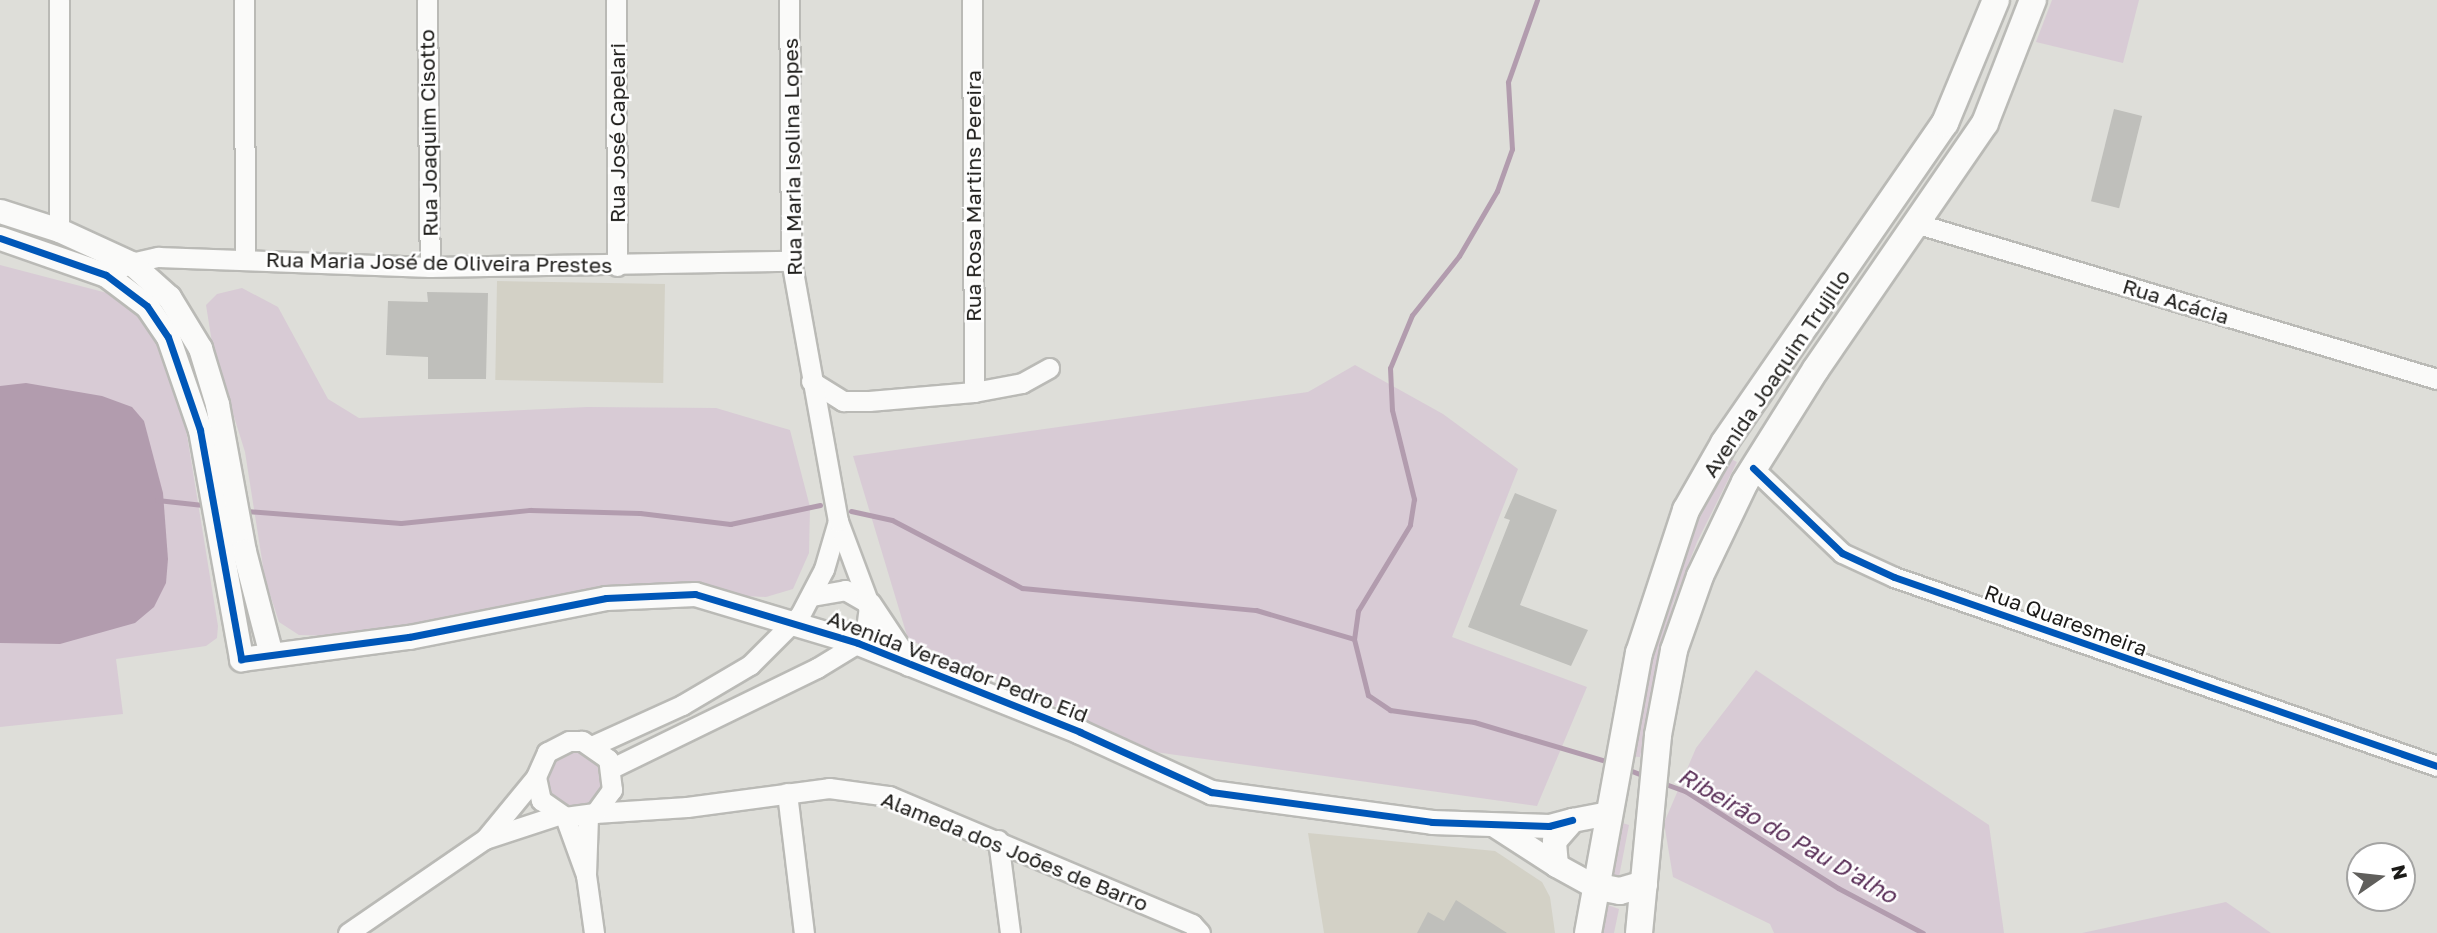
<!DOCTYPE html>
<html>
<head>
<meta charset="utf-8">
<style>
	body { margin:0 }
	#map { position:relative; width:2437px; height:933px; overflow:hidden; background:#deded9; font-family:"Golos Text",sans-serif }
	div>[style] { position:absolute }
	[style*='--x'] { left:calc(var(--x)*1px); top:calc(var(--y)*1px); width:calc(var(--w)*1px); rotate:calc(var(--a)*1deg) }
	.built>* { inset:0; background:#d3d1c6; transform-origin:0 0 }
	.green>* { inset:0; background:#d8cbd5 }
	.round { border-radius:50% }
	.water>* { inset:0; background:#b29cae }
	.stream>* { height:5px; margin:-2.5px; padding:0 2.5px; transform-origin:2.5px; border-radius:2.5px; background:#b29cae }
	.building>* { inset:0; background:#bfbfbb; transform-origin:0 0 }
	.roads { filter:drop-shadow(2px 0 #babab6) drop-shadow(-2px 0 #babab6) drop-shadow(0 2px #babab6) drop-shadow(0 -2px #babab6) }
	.minor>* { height:19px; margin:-9.5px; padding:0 9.5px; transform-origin:9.5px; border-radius:9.5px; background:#fafaf9 }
	.tertiary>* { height:23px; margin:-11.5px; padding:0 11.5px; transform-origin:11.5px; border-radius:11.5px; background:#fafaf9 }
	.secondary>* { height:26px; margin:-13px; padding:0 13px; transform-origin:13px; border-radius:13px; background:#fafaf9 }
	.cycleway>* { height:7px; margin:-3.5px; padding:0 3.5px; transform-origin:3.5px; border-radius:3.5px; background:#0057b8 }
	span { translate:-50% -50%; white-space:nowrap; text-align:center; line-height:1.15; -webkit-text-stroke:5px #fff; paint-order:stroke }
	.street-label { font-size:21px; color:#1c1b18 }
	.water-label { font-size:23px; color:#592e57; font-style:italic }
	.north { position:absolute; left:2346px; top:842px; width:70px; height:70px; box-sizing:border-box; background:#fff; border:2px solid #a4a4a3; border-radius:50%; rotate:76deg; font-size:19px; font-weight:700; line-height:28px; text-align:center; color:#1c1b18 }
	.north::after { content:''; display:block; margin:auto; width:24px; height:32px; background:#605f5c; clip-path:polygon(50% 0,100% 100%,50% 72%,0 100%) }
</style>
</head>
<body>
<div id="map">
	<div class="built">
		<i style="left:497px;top:281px;width:168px;height:99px;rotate:1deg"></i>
		<i style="clip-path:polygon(1308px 833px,1495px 851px,1542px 882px,1550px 897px,1555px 933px,1324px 933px)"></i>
	</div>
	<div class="green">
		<i style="clip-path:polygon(2052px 0,2139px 0,2123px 63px,2036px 42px)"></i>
		<i style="clip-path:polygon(0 265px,111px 294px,139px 316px,164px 352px,179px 386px,218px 626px,217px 638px,206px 646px,116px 659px,123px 714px,0 727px)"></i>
		<i style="clip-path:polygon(242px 288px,278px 307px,328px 399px,359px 418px,587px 407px,716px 408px,790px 430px,810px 507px,809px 553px,793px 589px,766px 597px,727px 595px,334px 636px,299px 635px,279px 622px,265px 579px,245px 452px,213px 349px,206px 305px,217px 294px)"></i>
		<i style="clip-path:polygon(1355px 365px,1443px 414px,1518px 469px,1452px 637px,1587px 687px,1537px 806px,1155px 752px,908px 639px,853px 456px,1308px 392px)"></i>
		<i style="clip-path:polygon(1731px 459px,1737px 462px,1697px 542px,1673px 604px,1640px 757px,1625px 756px,1637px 698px,1685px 546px)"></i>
		<i style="clip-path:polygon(1756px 670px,1989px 825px,2004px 933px,1774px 933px,1770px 924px,1673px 877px,1664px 823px,1696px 748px)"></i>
		<i class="round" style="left:544px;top:750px;width:60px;height:60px"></i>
		<i style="clip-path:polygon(1619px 822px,1629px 825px,1618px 882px,1610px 880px)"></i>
		<i style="clip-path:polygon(2226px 902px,2271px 933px,2082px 933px)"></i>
		<i style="clip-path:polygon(1602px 903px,1619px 909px,1614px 933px,1593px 933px)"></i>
	</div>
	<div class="water">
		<i style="clip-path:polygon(26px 383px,102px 396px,132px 407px,144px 421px,163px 493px,168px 559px,166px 583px,154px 607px,135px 623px,60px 644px,0 643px,0 386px)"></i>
	</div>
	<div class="stream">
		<i style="--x:1537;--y:0;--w:87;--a:109.5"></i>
		<i style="--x:1508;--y:82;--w:67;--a:86.6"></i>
		<i style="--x:1512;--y:149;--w:45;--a:109.7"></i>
		<i style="--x:1497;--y:191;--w:75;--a:120.3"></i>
		<i style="--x:1459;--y:256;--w:75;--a:128.5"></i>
		<i style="--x:1412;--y:315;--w:57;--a:112.5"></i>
		<i style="--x:1390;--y:368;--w:42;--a:87.3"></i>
		<i style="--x:1392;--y:410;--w:92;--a:76.1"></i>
		<i style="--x:1414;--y:499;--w:26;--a:99"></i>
		<i style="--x:1410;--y:525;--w:100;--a:121.2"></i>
		<i style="--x:1358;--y:611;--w:28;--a:98"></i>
		<i style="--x:1354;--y:639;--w:58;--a:76"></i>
		<i style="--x:1368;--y:695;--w:27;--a:34"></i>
		<i style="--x:1390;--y:710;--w:85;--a:8.1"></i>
		<i style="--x:1474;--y:722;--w:144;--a:16.5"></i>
		<i style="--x:157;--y:500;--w:46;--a:6.2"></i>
		<i style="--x:247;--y:511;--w:154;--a:4.5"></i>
		<i style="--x:401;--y:523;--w:130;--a:-5.8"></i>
		<i style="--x:530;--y:510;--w:110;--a:1.6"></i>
		<i style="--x:640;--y:513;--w:91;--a:7"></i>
		<i style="--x:730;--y:524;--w:92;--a:-11.9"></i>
		<i style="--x:851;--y:511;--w:42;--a:12.4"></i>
		<i style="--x:892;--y:520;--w:147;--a:27.6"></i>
		<i style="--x:1022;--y:588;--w:235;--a:5.4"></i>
		<i style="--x:1256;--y:610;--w:102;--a:16.5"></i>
		<i style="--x:1624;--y:768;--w:26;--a:21"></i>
		<i style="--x:1660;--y:782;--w:27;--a:20"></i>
		<i style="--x:1685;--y:791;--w:181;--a:32.4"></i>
		<i style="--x:1838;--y:888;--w:96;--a:27.9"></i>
	</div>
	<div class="building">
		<i style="left:2114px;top:109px;width:29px;height:95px;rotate:14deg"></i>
		<i style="clip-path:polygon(427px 292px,488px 293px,486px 379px,428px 379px,428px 357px,386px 355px,388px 301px,428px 302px)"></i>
		<i style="clip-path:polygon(1515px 493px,1557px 510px,1520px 605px,1588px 630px,1571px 666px,1468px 627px,1510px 520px,1504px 518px)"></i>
		<i style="clip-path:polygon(1456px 900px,1507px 933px,1417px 933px,1428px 912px,1444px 921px)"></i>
	</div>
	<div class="roads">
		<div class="minor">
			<i style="--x:244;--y:0;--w:259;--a:89.8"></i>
			<i style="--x:427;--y:0;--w:267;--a:89.4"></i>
			<i style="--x:616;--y:0;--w:266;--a:89.8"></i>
			<i style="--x:972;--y:0;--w:392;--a:89.7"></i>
			<i style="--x:1915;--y:223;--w:545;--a:16.64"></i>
			<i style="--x:59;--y:230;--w:230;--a:-90"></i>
			<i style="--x:106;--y:275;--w:28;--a:-26"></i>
			<i style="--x:131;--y:263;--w:28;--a:-13"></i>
			<i style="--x:158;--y:257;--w:272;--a:2.1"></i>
			<i style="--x:430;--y:267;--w:361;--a:-1"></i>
			<i style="--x:811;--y:381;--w:38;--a:32"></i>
			<i style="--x:843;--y:401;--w:26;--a:0"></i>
			<i style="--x:869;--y:401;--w:105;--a:-4.9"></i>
			<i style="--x:974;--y:392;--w:49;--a:-10.6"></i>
			<i style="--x:1022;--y:383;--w:31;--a:-29"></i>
			<i style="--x:1753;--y:468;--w:123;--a:43.7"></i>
			<i style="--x:1842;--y:553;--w:57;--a:24.8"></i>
			<i style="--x:1894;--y:577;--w:575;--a:19.19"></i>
			<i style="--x:812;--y:596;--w:34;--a:-10"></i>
			<i style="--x:845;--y:590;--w:28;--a:30"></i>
			<i style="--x:594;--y:745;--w:97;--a:-24.4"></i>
			<i style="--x:682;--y:705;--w:79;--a:-30.5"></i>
			<i style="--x:750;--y:665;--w:71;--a:-45"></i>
			<i style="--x:800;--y:615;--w:52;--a:-62.4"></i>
			<i style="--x:824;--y:569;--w:50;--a:-73.7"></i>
			<i style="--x:612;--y:768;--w:228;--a:-26"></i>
			<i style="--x:817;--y:668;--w:48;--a:-31.4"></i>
			<i style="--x:858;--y:643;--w:15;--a:-58"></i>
			<i style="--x:866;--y:630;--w:26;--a:-83"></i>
			<i style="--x:869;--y:604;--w:89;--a:-110.5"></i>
			<i style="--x:838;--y:521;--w:264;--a:-100.2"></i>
			<i style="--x:791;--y:261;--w:261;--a:-90.4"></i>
			<i style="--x:787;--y:793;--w:141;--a:83.1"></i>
			<i style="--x:595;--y:813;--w:92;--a:-3.7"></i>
			<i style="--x:687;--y:807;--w:143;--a:-7.6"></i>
			<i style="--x:829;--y:788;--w:61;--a:7.6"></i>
			<i style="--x:889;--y:796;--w:329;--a:22.9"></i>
			<i style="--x:1192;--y:924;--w:12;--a:48"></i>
			<i style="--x:565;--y:817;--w:30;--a:-8"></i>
			<i style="--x:595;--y:813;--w:29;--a:-54"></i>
			<i style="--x:612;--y:790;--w:31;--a:-97"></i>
			<i style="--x:608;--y:759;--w:32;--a:-145"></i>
			<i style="--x:582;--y:741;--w:13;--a:180"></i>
			<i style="--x:569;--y:741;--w:25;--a:153"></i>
			<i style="--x:547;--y:752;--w:27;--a:114"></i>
			<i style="--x:536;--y:777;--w:24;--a:78"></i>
			<i style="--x:541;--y:800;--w:29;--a:35"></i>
			<i style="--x:565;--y:817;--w:62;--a:70.1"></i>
			<i style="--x:588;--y:817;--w:58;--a:92"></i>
			<i style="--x:586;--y:875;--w:59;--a:82.1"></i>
			<i style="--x:485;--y:839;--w:77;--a:-18.2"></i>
			<i style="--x:998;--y:840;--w:94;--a:82.6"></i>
			<i style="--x:348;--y:933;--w:166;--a:-34.5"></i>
			<i style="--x:485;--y:839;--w:80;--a:-50.6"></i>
		</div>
		<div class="tertiary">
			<i style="--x:0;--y:211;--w:62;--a:17.9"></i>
			<i style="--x:59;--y:230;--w:79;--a:24.6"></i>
			<i style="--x:131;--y:263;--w:51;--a:41.8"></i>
			<i style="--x:169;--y:297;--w:60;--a:58.7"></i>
			<i style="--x:200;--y:348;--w:59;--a:73.1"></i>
			<i style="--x:217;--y:404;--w:149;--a:79.6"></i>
			<i style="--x:244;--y:551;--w:107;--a:75.4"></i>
			<i style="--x:0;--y:238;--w:112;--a:19.2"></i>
			<i style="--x:106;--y:275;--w:51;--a:37.1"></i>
			<i style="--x:147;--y:306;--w:37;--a:56"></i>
			<i style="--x:168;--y:337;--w:98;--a:71"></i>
			<i style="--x:200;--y:430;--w:233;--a:79.8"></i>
			<i style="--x:241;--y:659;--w:169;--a:-7.5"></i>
			<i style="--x:409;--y:637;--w:201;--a:-11.2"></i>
			<i style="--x:606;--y:598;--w:89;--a:-2.6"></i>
			<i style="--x:695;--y:594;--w:170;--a:16.7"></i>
			<i style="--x:858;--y:643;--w:239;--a:21.8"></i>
			<i style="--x:1080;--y:732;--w:144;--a:24.6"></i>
			<i style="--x:1211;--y:792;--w:223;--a:7.7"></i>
			<i style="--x:1432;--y:822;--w:117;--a:2"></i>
			<i style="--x:1549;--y:826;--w:24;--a:-15"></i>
			<i style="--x:869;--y:604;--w:72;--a:56.3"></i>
			<i style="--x:1496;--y:826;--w:72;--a:33"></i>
			<i style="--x:1594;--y:886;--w:43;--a:-151.1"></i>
			<i style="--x:1556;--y:865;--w:24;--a:-95"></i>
			<i style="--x:1554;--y:841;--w:28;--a:-49"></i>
			<i style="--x:1572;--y:820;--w:37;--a:-11"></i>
		</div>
		<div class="secondary">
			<i style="--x:1594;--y:886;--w:26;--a:11"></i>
			<i style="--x:1620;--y:891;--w:25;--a:-16"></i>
			<i style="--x:1588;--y:933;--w:285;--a:-79.7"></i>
			<i style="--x:1639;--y:653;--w:151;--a:-71.8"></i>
			<i style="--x:1686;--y:510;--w:77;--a:-60.4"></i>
			<i style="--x:1724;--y:443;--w:389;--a:-55.4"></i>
			<i style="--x:1945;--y:123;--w:133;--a:-67.5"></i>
			<i style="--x:1639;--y:933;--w:199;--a:-84.5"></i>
			<i style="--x:1658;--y:735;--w:86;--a:-79.3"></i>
			<i style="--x:1674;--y:650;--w:78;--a:-70.6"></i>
			<i style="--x:1700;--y:576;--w:104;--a:-64.4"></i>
			<i style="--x:1745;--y:482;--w:133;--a:-57.9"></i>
			<i style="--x:1816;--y:369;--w:298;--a:-55.5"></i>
			<i style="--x:1985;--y:123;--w:132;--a:-68.7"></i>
		</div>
	</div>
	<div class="cycleway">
		<i style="--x:0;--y:238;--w:112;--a:19.2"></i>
		<i style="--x:106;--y:275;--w:51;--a:37.1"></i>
		<i style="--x:147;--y:306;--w:37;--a:56"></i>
		<i style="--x:168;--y:337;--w:98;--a:71"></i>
		<i style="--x:200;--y:430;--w:233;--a:79.8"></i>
		<i style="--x:241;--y:659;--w:169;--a:-7.5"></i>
		<i style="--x:409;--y:637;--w:201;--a:-11.2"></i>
		<i style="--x:606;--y:598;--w:89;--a:-2.6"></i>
		<i style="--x:695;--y:594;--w:170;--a:16.7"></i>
		<i style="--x:858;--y:643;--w:239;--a:21.8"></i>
		<i style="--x:1080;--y:732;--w:144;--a:24.6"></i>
		<i style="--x:1211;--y:792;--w:223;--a:7.7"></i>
		<i style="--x:1432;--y:822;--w:117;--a:2"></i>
		<i style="--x:1549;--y:826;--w:24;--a:-15"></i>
		<i style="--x:1753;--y:468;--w:123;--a:43.7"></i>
		<i style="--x:1842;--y:553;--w:57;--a:24.8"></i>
		<i style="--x:1894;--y:577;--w:575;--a:19.19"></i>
	</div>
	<div class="street-label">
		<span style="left:428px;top:133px;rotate:-91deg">Rua Joaquim Cisotto</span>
		<span style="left:617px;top:133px;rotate:-90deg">Rua José Capelari</span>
		<span style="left:792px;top:157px;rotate:-91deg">Rua Maria Isolina Lopes</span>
		<span style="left:973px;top:196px;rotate:-90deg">Rua Rosa Martins Pereira</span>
		<span style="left:439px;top:262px;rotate:1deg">Rua Maria José de Oliveira Prestes</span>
		<span style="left:2176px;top:301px;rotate:17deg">Rua Acácia</span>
		<span style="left:1776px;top:373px;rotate:-56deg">Avenida Joaquim Trujillo</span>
		<span style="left:2066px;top:620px;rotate:20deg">Rua Quaresmeira</span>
		<span style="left:958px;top:666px;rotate:21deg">Avenida Vereador Pedro Eid</span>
		<span style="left:1015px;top:851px;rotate:22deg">Alameda dos Joões de Barro</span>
	</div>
	<div class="water-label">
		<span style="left:1788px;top:835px;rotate:30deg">Ribeirão do Pau D'alho</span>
	</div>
	<div class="north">N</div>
</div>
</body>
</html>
